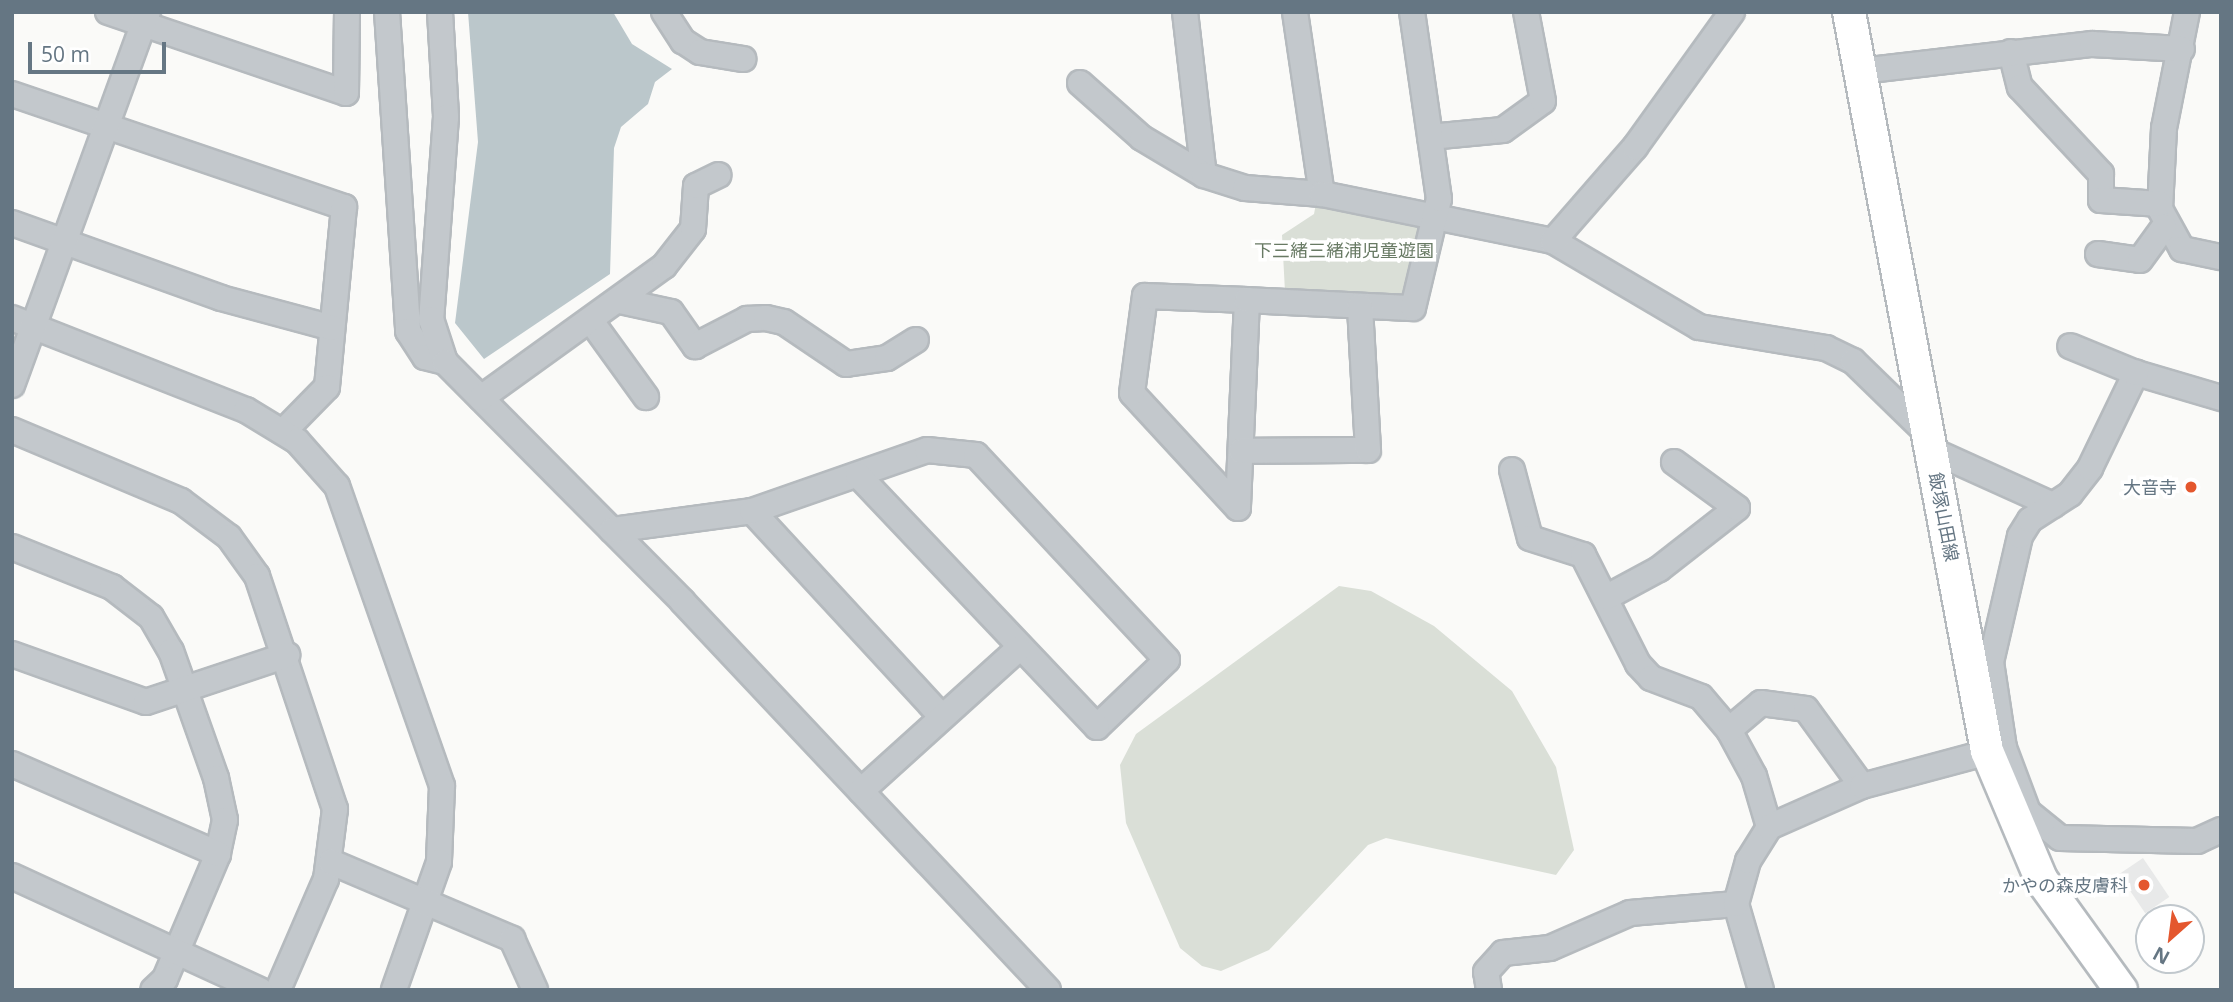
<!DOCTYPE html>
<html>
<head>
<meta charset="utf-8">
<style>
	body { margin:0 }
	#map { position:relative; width:2233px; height:1002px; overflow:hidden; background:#fafaf8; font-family:"Open Sans","Noto Sans JP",sans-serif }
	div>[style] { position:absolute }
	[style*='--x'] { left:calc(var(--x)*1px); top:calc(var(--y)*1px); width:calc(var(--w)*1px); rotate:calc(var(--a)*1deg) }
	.built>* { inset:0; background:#e8e9e9; transform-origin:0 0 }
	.green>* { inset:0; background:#dadfd7 }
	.water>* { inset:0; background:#bbc7cb }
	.roads { filter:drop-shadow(2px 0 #b5babe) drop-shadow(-2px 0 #b5babe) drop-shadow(0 2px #b5babe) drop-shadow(0 -2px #b5babe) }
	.minor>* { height:24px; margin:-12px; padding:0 12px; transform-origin:12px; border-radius:12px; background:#c3c8cc }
	.major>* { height:32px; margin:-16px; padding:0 16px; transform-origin:16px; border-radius:16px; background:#fff }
	.dots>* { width:19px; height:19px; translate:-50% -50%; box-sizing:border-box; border:4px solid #fff; border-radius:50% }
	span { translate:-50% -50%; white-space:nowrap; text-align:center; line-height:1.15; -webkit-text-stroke:7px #fff; paint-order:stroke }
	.park-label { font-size:18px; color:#687a64 }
	.poi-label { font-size:18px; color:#657683 }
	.right { translate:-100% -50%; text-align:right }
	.street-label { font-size:18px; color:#657683 }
	.frame { position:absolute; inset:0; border:14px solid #657683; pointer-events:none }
	.north { position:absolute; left:2135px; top:904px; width:70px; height:70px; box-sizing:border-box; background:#fff; border:2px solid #c1c8cd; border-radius:50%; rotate:208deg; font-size:19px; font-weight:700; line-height:28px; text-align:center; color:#657683 }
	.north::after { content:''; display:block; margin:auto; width:24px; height:32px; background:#e4572e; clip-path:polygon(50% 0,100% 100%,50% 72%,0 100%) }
	.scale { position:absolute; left:28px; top:42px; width:138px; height:32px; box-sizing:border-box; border:4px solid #657683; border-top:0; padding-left:9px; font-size:21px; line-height:24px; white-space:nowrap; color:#657683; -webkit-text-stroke:5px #fff; paint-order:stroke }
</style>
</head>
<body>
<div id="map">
	<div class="built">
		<i style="left:2143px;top:858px;width:47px;height:29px;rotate:56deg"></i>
	</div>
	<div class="green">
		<i style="clip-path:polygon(1316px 203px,1427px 226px,1410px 295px,1285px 292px,1282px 235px,1314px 214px)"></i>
		<i style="clip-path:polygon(1339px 586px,1371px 591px,1434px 626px,1512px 691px,1556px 767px,1574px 850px,1556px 875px,1386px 838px,1368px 845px,1269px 950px,1221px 971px,1202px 966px,1180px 948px,1126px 823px,1120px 765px,1136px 734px)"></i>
	</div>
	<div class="water">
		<i style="clip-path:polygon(468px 12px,613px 12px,632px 44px,672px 69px,655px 82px,648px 104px,621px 127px,614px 148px,610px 274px,484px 359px,455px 323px,478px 142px)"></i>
	</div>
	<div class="roads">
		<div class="minor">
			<i style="--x:108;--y:12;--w:251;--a:18.8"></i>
			<i style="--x:346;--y:93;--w:81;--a:-89.3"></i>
			<i style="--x:387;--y:12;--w:320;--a:86.2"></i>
			<i style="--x:408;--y:331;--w:31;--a:57"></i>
			<i style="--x:425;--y:357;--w:21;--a:14"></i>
			<i style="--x:440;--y:12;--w:105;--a:86.7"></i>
			<i style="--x:446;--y:117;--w:203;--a:94.2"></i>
			<i style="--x:431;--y:319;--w:45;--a:72"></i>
			<i style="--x:445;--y:362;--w:337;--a:45.2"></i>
			<i style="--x:682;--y:601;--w:534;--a:46.74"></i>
			<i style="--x:664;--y:12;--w:35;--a:57"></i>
			<i style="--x:683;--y:41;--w:20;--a:33"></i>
			<i style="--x:700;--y:52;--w:44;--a:9.2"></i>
			<i style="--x:1185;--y:12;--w:164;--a:83.4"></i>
			<i style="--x:1295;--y:12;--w:184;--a:81.6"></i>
			<i style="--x:2187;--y:12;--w:118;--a:101.2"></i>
			<i style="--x:2164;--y:128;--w:81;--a:92.8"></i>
			<i style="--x:2160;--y:209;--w:46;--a:61.2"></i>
			<i style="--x:2182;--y:249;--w:40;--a:12"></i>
			<i style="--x:2011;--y:52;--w:36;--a:76"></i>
			<i style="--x:2020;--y:87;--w:119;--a:47"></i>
			<i style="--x:2101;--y:174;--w:26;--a:90"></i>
			<i style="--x:2101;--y:200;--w:59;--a:3.9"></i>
			<i style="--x:1861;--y:71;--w:233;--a:-6.7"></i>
			<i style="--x:2092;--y:44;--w:90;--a:3.2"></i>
			<i style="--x:1080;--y:83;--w:83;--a:41.6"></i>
			<i style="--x:1142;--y:138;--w:72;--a:30.8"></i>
			<i style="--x:1204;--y:175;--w:43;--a:17.6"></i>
			<i style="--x:1245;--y:188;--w:77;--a:4.5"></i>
			<i style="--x:1322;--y:194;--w:236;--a:11.5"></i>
			<i style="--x:1553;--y:241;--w:169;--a:30.5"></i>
			<i style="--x:1699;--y:327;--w:129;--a:9.4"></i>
			<i style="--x:1826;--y:348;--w:30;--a:26"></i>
			<i style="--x:1853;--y:361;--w:105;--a:44.2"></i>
			<i style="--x:12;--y:94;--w:351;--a:18.8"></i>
			<i style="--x:344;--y:207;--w:181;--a:95.4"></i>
			<i style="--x:327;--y:387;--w:63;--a:134.4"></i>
			<i style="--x:1430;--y:137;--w:73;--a:-5.5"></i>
			<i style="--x:1503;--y:130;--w:49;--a:-35.9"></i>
			<i style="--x:1543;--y:101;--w:91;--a:-100.8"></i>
			<i style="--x:12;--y:223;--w:222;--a:19.7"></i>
			<i style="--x:221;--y:298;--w:115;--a:15.1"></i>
			<i style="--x:1553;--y:241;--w:125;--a:-48.9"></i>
			<i style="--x:1635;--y:147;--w:166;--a:-54.3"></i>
			<i style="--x:2098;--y:254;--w:42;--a:8.1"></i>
			<i style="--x:2140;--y:260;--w:41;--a:-54"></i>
			<i style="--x:1247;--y:300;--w:208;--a:92.5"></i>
			<i style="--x:1238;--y:508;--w:156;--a:-132.7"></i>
			<i style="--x:1132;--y:393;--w:98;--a:-82.4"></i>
			<i style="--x:1145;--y:296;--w:102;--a:2.2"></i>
			<i style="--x:1247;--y:300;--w:166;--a:2.8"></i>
			<i style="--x:1413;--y:308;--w:112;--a:-76.6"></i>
			<i style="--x:1439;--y:199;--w:189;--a:-98.2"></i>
			<i style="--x:620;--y:301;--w:52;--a:12.2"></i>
			<i style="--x:671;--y:312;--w:42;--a:54.8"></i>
			<i style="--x:695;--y:346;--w:59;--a:-27.4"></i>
			<i style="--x:747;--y:319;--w:19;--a:-3"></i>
			<i style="--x:766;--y:318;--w:18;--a:13"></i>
			<i style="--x:784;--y:322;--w:75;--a:34.1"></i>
			<i style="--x:846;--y:364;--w:41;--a:-8.3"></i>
			<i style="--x:887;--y:358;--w:34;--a:-32"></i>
			<i style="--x:12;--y:318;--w:251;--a:21.5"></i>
			<i style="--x:246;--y:410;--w:60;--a:31.3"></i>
			<i style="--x:297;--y:441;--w:60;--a:48.4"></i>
			<i style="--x:337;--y:486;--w:318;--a:70.7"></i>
			<i style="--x:442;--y:786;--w:76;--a:92.3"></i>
			<i style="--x:439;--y:862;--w:136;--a:109.4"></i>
			<i style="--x:591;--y:321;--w:94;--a:54.1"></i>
			<i style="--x:2136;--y:373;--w:89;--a:16.4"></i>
			<i style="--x:12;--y:385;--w:397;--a:-70"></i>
			<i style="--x:481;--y:398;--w:226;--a:-35.8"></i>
			<i style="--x:664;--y:266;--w:47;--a:-51.9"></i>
			<i style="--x:693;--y:229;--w:43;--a:-86"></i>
			<i style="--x:696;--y:186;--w:25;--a:-26"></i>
			<i style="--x:12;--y:430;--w:183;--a:22.8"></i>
			<i style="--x:181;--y:501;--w:60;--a:36.9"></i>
			<i style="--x:229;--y:537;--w:48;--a:54.3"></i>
			<i style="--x:257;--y:576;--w:246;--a:71.5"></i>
			<i style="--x:335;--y:809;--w:71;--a:97.3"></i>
			<i style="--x:326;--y:879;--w:121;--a:113.4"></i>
			<i style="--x:1931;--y:450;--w:134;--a:24.3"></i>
			<i style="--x:1241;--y:451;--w:127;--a:-0.5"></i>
			<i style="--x:1368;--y:450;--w:144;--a:-93.2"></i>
			<i style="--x:1512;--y:470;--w:70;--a:75.2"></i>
			<i style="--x:1530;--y:538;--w:56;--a:17.8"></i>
			<i style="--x:1583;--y:555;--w:122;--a:63.2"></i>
			<i style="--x:1638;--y:664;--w:19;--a:47"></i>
			<i style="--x:1651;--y:678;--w:53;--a:20.8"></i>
			<i style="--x:1701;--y:697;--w:43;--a:49.7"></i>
			<i style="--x:1729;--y:730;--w:52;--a:61.5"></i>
			<i style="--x:1754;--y:776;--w:53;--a:73.6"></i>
			<i style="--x:752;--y:511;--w:280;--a:47.3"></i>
			<i style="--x:612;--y:530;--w:141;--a:-7.7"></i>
			<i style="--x:752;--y:511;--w:185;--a:-19.2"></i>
			<i style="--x:927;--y:450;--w:49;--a:5.8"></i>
			<i style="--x:976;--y:455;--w:280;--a:47"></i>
			<i style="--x:1167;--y:660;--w:97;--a:136.3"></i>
			<i style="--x:1097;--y:727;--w:347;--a:-133.5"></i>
			<i style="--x:12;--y:547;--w:108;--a:21.8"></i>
			<i style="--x:112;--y:587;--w:49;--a:37.6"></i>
			<i style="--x:151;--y:617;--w:39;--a:60"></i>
			<i style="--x:171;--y:651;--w:135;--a:70.5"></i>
			<i style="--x:216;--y:778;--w:43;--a:77.9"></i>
			<i style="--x:225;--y:820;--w:35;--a:102"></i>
			<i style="--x:218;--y:854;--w:136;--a:113"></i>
			<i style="--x:165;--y:979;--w:16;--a:137"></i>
			<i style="--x:1607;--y:597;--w:59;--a:-28.3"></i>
			<i style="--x:1659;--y:569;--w:99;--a:-38"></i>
			<i style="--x:1737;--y:508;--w:78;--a:-143.9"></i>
			<i style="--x:12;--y:654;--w:142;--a:19.7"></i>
			<i style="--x:146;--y:702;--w:149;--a:-18.4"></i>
			<i style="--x:1729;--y:730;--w:42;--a:-40.2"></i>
			<i style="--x:1761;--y:703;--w:45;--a:7.6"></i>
			<i style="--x:1806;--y:709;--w:95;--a:54"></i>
			<i style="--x:2004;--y:748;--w:87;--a:-98.6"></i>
			<i style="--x:1991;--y:662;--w:129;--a:-77"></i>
			<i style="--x:2020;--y:536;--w:19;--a:-58"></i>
			<i style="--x:2030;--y:520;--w:48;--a:-33"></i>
			<i style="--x:2070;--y:494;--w:33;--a:-52"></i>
			<i style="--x:2090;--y:468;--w:106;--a:-64.2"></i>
			<i style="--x:2136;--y:373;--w:71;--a:-157.8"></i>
			<i style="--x:12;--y:764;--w:225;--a:23.6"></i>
			<i style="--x:861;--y:791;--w:212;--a:-42.1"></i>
			<i style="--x:331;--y:862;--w:197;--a:23"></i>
			<i style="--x:512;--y:939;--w:56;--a:65.7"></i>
			<i style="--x:12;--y:876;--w:273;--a:24.7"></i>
			<i style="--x:1489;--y:990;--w:18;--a:-99"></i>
			<i style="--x:1486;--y:972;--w:25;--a:-48"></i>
			<i style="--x:1503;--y:953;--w:47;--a:-6.1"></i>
			<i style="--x:1550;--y:948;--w:87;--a:-23.6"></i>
			<i style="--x:1630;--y:913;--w:106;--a:-4.9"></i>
			<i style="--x:1761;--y:990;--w:90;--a:-106.2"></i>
			<i style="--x:1736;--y:904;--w:45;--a:-74.4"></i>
			<i style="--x:1748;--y:861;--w:40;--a:-58"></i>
			<i style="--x:1769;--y:827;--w:102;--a:-23.8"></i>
			<i style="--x:1862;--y:786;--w:147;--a:-15"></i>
			<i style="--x:2004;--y:748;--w:68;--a:69.4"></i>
			<i style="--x:2028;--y:812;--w:41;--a:39.1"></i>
			<i style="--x:2060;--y:838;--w:137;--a:1.3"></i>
			<i style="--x:2197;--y:841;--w:26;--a:-25"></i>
		</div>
		<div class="major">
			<i style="--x:1849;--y:12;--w:752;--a:79.42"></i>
			<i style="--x:1987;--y:751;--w:139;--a:67.1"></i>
			<i style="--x:2041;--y:879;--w:137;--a:54.2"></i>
		</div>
	</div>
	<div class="dots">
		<i style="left:2191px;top:487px;background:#e4572e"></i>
		<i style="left:2144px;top:885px;background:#e4572e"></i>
	</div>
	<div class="park-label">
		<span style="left:1344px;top:250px">下三緒三緒浦児童遊園</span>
	</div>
	<div class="poi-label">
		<span class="right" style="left:2177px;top:487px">大音寺</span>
		<span class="right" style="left:2128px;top:885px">かやの森皮膚科</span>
	</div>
	<div class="street-label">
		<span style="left:1944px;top:517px;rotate:79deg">飯塚山田線</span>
	</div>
	<div class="frame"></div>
	<div class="north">N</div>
	<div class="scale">50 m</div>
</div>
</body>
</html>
